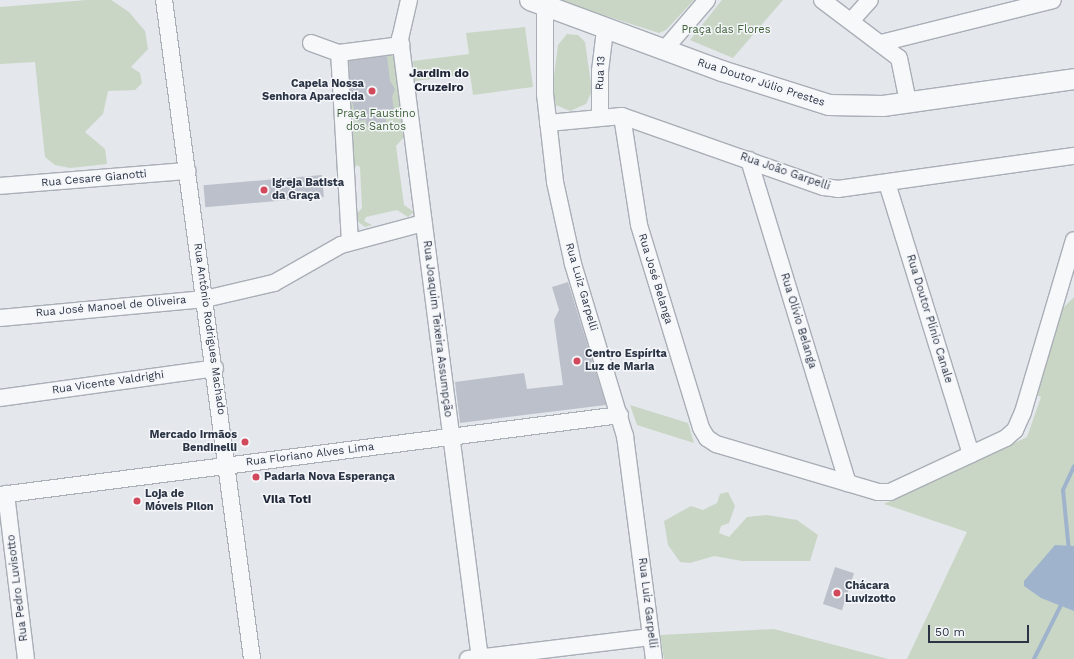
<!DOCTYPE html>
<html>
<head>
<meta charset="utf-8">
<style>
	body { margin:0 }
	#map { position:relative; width:1074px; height:659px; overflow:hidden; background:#e4e7ec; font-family:"Work Sans",sans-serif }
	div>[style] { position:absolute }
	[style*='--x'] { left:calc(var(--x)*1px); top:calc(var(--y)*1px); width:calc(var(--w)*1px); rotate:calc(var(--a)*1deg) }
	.green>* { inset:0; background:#c9d6c5 }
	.water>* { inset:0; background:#9fb4cc }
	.stream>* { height:4px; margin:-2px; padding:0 2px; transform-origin:2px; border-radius:2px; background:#9fb4cc }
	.building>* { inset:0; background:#bbc0ca; transform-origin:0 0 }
	.roads { filter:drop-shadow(1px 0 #a9aeb7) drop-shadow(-1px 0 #a9aeb7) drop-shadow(0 1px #a9aeb7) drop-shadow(0 -1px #a9aeb7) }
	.minor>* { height:16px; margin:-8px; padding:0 8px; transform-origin:8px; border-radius:8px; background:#f7f8fa }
	.tertiary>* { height:20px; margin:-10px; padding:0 10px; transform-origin:10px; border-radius:10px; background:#f7f8fa }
	.dots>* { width:11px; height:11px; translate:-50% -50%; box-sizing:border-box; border:2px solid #f4f6f9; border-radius:50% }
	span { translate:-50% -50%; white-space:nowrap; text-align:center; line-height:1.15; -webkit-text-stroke:3px #f4f6f9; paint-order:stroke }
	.park-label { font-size:11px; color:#3f6138 }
	.street-label { font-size:11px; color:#2b3445 }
	.poi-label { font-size:11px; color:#2b3445; font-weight:700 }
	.right { translate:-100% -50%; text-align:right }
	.left { translate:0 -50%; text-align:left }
	.neighbourhood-label { font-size:12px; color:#1d2536; font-weight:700 }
	.scale { position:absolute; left:928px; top:625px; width:101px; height:18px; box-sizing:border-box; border:2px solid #2b3445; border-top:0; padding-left:5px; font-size:12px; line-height:14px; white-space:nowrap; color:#2b3445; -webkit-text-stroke:3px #f4f6f9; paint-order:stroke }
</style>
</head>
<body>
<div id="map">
	<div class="green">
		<i style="clip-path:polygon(87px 0,111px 0,129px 12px,145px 31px,148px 49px,131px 67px,140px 73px,142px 83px,135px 90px,108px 91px,103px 114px,85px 132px,105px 149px,107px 164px,70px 168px,55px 165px,45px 157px,35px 62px,0 64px,0 7px)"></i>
		<i style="clip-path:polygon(557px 0,694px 0,666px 30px,659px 33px)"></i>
		<i style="clip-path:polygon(722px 0,783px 0,733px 58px,690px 40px)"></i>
		<i style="clip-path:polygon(525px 27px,533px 87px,473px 95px,470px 74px,415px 81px,413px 61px,469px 54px,466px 33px)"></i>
		<i style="clip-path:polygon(567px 34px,578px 35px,585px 42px,592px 91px,586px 104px,570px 111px,556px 105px,552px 92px,558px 45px)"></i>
		<i style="clip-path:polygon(390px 54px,396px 58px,405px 136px,396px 146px,404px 205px,414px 212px,408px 217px,397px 210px,366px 217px,364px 221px,372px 225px,365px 227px,353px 218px,362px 208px,360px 167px,357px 165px,351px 173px,346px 59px)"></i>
		<i style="clip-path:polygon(1074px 297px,1074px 659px,907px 659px,967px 532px,884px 504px,1027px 437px,1041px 397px,1037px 395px,1061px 310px)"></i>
		<i style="clip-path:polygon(630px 405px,688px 423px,694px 443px,637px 425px)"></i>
		<i style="clip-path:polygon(728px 492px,735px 506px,729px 523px,721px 526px,719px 533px,729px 537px,747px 517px,767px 515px,797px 520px,818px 535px,810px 561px,742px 561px,714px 556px,690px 563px,680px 562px,668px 545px,664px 521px,691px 506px,703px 510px,717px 503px,720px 494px)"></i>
		<i style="clip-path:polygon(774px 629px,888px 659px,664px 659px,660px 635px)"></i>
	</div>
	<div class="water">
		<i style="clip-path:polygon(1055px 545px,1074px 546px,1074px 611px,1041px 598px,1024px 586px,1024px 581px)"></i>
	</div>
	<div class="stream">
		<i style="--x:1069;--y:551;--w:61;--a:-95.6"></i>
		<i style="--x:1063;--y:490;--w:26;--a:-65"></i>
		<i style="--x:1034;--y:659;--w:63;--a:-63.4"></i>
	</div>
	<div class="building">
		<i style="clip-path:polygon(387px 56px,390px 81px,395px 89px,392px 97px,395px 117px,386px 118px,386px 124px,367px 126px,366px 120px,357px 121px,351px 97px,349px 61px)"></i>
		<i style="left:322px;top:175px;width:22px;height:119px;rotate:85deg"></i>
		<i style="clip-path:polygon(568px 282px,606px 405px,460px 423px,455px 382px,524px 373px,527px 389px,563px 385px,554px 320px,559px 310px,552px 287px)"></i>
		<i style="left:835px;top:567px;width:20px;height:39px;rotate:18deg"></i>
	</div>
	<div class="roads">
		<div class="minor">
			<i style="--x:164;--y:0;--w:665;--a:82.39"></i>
			<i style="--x:409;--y:0;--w:39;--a:103"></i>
			<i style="--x:400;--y:38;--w:626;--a:82.66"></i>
			<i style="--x:822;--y:0;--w:96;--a:37"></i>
			<i style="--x:899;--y:58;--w:45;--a:78.4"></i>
			<i style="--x:545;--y:7;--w:87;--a:90"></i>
			<i style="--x:545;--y:94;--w:89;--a:83.5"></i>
			<i style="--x:555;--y:182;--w:84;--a:77.6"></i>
			<i style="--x:573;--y:264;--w:180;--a:73.2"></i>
			<i style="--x:625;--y:436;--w:225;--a:82.6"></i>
			<i style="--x:851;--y:21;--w:28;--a:-48"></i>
			<i style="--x:311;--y:43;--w:30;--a:20"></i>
			<i style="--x:881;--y:43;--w:177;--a:-14"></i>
			<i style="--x:664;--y:50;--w:66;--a:-49.3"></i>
			<i style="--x:600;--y:116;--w:45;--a:-90"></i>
			<i style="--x:600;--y:71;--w:41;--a:-83"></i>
			<i style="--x:622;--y:116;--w:110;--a:81.1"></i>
			<i style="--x:639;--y:225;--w:212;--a:73"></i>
			<i style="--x:701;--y:428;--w:12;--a:59"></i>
			<i style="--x:707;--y:438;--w:11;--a:34"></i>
			<i style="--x:716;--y:444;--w:169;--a:16.5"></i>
			<i style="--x:878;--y:492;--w:12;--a:0"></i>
			<i style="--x:890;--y:492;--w:128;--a:-25"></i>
			<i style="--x:1006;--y:438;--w:12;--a:-42"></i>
			<i style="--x:1015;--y:430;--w:20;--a:-66"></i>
			<i style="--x:1023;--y:412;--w:179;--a:-73.5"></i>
			<i style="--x:548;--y:123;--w:74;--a:-5.4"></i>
			<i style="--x:622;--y:116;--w:214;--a:19.4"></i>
			<i style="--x:824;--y:187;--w:14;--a:8"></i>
			<i style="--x:838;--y:189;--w:238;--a:-8"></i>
			<i style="--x:749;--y:160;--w:338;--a:73"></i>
			<i style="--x:887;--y:183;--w:284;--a:72.8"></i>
			<i style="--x:0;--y:186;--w:188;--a:-4.6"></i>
			<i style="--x:350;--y:242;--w:189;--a:-93.3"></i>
			<i style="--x:339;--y:53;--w:63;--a:-7.4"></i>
			<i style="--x:0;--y:318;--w:206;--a:-5.3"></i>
			<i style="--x:205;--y:299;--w:71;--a:-13.1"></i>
			<i style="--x:274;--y:283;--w:77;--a:-29.6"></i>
			<i style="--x:341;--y:245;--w:85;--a:-15"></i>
			<i style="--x:0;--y:398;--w:217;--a:-7.9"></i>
			<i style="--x:6;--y:494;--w:166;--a:83.1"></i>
			<i style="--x:0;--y:495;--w:625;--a:-7.35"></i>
			<i style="--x:468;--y:659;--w:184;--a:-6.9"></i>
		</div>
		<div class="tertiary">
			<i style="--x:530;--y:0;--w:205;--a:20.3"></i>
			<i style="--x:722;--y:71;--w:112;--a:17.6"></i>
			<i style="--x:829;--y:105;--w:54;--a:1.1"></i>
			<i style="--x:883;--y:106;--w:193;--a:-8"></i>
		</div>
	</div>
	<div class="dots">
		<i style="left:372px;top:91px;background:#d1495b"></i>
		<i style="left:264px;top:190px;background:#d1495b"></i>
		<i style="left:577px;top:361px;background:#d1495b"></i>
		<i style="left:245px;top:442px;background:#d1495b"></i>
		<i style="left:256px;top:477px;background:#d1495b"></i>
		<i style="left:137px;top:501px;background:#d1495b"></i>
		<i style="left:837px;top:593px;background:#d1495b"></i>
	</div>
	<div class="park-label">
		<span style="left:726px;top:30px">Praça das Flores</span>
		<span style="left:376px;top:121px">Praça Faustino<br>dos Santos</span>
	</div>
	<div class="street-label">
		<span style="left:601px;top:73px;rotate:-87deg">Rua 13</span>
		<span style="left:761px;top:83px;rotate:18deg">Rua Doutor Júlio Prestes</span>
		<span style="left:785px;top:172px;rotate:19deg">Rua João Garpelli</span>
		<span style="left:94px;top:179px;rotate:-5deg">Rua Cesare Gianotti</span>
		<span style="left:655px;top:279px;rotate:73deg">Rua José Belanga</span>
		<span style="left:581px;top:287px;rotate:74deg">Rua Luiz Garpelli</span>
		<span style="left:111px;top:307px;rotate:-5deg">Rua José Manoel de Oliveira</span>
		<span style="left:929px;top:319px;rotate:73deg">Rua Doutor Plínio Canale</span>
		<span style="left:798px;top:321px;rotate:73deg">Rua Olívio Belanga</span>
		<span style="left:209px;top:329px;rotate:82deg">Rua Antônio Rodrigues Machado</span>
		<span style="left:437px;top:329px;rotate:83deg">Rua Joaquim Teixeira Assumpção</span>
		<span style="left:108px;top:383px;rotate:-8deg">Rua Vicente Valdrighi</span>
		<span style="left:310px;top:455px;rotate:-7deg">Rua Floriano Alves Lima</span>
		<span style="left:18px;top:588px;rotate:-97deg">Rua Pedro Luvisotto</span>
		<span style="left:647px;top:603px;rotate:83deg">Rua Luiz Garpelli</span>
	</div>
	<div class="poi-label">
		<span class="right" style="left:364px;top:91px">Capela Nossa<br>Senhora Aparecida</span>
		<span class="left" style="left:272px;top:190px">Igreja Batista<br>da Graça</span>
		<span class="left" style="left:585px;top:361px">Centro Espírita<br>Luz de Maria</span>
		<span class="right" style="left:237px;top:442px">Mercado Irmãos<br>Bendinelli</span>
		<span class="left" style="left:264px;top:477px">Padaria Nova Esperança</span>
		<span class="left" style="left:145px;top:501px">Loja de<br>Móveis Pilon</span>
		<span class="left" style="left:845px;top:593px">Chácara<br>Luvizotto</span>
	</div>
	<div class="neighbourhood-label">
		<span style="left:439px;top:81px">Jardim do<br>Cruzeiro</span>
		<span style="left:287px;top:500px">Vila Toti</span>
	</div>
	<div class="scale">50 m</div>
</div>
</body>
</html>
